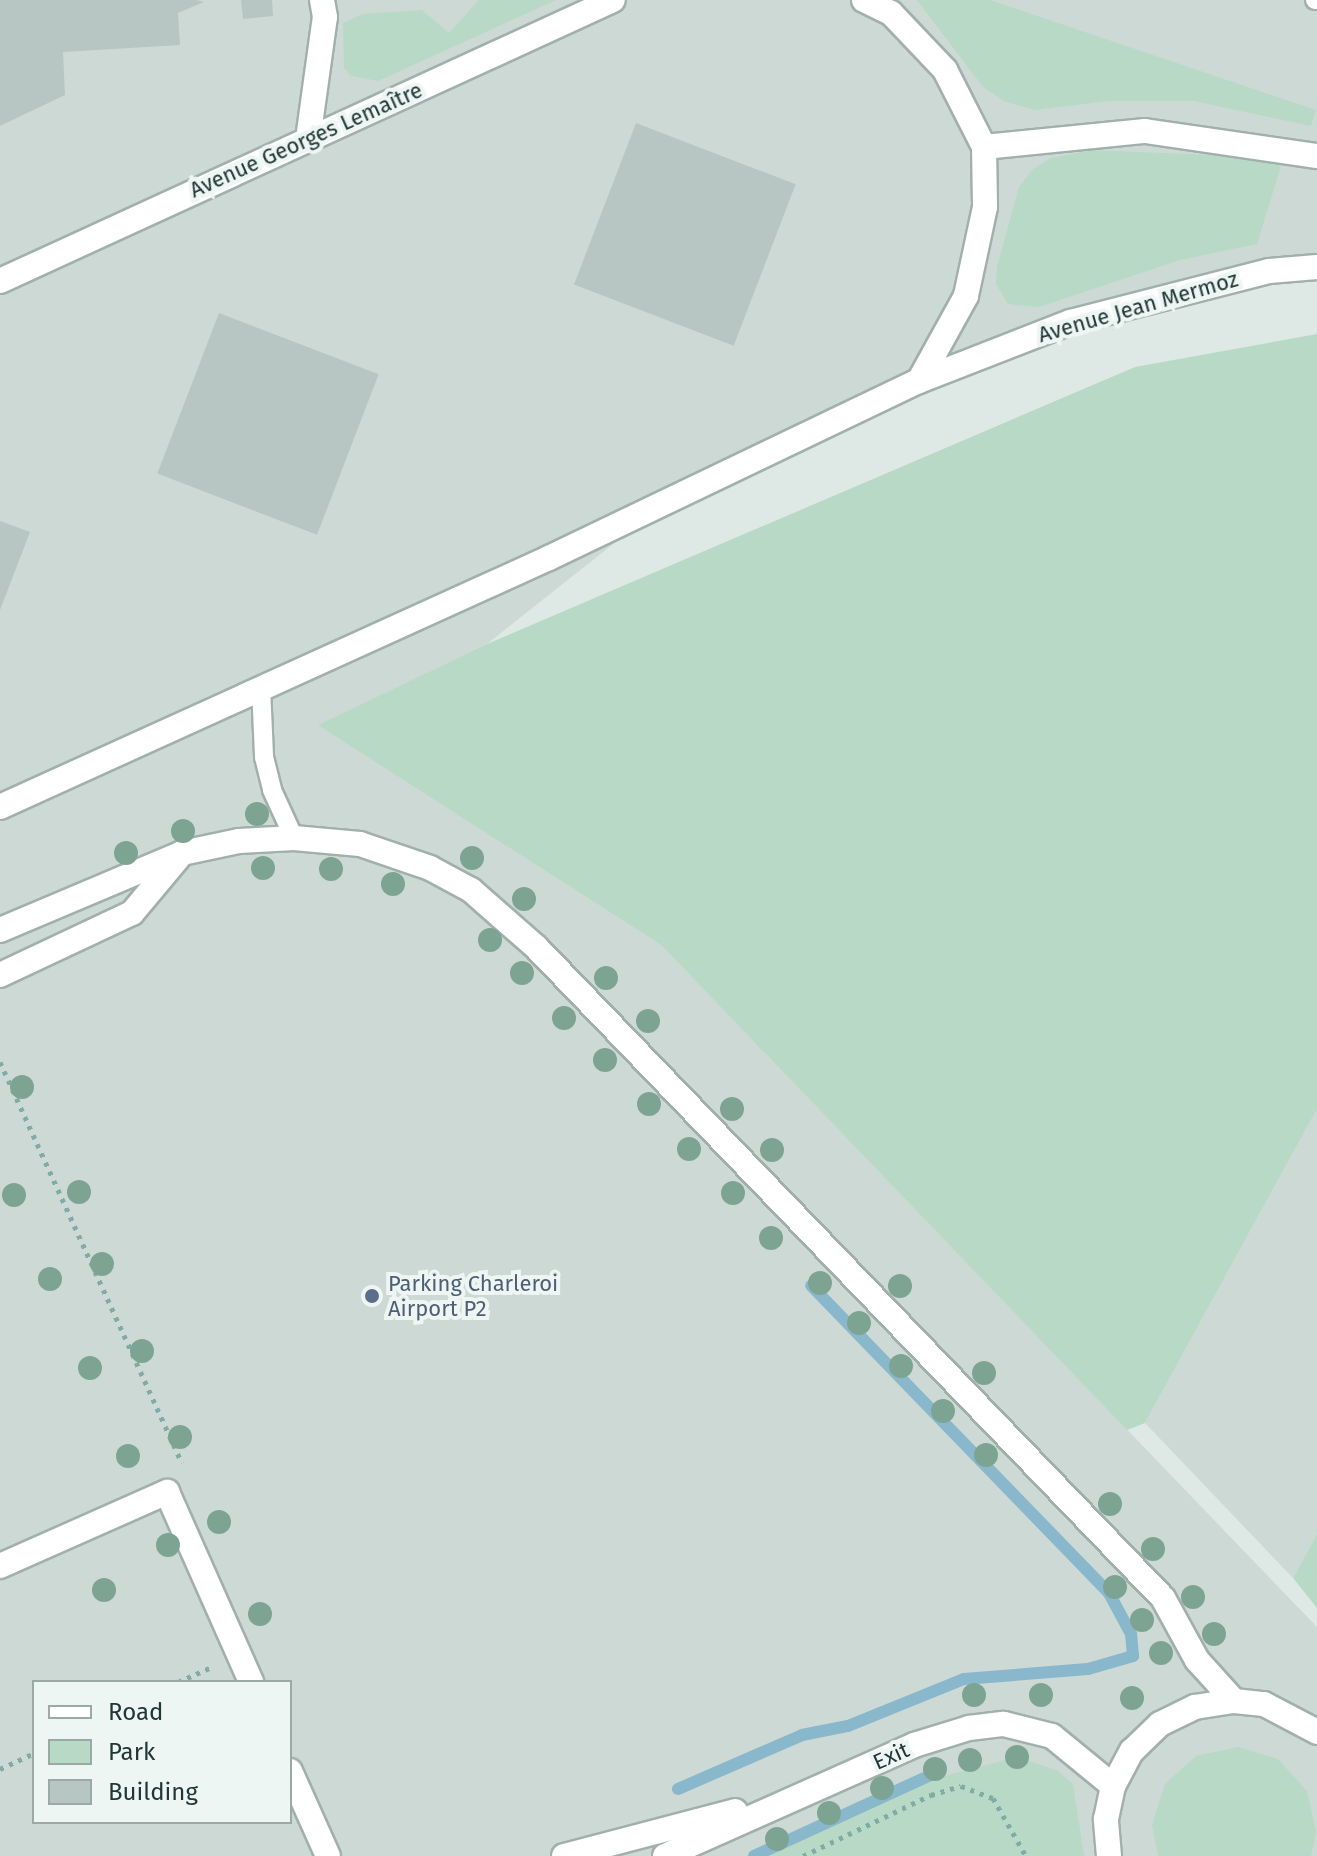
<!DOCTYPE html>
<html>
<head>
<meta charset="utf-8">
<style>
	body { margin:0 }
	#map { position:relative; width:1317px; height:1856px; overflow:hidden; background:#dee9e6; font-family:"Fira Sans",sans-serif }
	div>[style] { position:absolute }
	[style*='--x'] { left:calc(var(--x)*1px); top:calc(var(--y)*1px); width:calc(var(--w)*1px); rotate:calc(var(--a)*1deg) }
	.built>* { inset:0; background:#cdd9d5 }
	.green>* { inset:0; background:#b8d9c6 }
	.stream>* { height:12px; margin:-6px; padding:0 6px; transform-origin:6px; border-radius:6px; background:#89b7cb }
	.building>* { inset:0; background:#b7c6c2; transform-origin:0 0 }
	.path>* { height:5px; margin-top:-2.5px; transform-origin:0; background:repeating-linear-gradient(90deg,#81aba4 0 4px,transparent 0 10px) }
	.roads { filter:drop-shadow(2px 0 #a2b0ad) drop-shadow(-2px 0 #a2b0ad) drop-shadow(0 2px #a2b0ad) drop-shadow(0 -2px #a2b0ad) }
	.service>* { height:18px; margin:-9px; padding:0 9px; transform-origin:9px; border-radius:9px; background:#fff }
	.minor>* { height:24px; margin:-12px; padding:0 12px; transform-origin:12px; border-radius:12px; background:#fff }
	.tertiary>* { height:24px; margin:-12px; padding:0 12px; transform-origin:12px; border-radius:12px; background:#fff }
	.trees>* { width:24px; height:24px; margin:-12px; border-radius:50%; background:#7da493 }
	.dots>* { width:22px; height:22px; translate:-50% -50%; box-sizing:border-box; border:4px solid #eef6f3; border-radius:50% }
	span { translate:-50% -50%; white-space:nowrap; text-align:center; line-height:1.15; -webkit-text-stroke:8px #eef6f3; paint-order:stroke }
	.street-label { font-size:22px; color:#213735 }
	.service-label { font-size:22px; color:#4e5e75 }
	.left { translate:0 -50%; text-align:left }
	.legend { position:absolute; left:32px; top:1680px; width:260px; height:144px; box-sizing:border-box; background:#eef6f3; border:2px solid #9caaa7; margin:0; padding:10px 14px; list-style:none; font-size:24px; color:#213735 }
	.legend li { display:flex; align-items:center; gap:16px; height:40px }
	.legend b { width:40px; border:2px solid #9caaa7 }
</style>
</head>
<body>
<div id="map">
	<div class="built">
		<i style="clip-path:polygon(evenodd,0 0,1317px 0,1317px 267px,1070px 322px,665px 503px,487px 644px,319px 725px,661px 945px,1317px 1627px,1317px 1856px,0 1856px,0 0,34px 1682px,290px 1682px,290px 1822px,34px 1822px,34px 1682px)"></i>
		<i style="clip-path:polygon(1317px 1109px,1317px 1534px,1293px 1578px,1145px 1423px)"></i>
	</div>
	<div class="green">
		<i style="clip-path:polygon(479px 0,556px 0,378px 81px,351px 76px,344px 68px,343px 23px,363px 14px,422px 10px,449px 33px)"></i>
		<i style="clip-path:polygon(917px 0,990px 0,1316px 110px,1311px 126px,1194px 101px,1109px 101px,1034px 110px,1004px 101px,983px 87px)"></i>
		<i style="clip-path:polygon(1093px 150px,1230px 156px,1281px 166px,1257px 244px,1180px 260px,1039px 307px,1008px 304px,996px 284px,997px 267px,1019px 187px,1033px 169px,1051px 158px)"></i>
		<i style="clip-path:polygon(1317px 334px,1317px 1109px,1145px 1423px,1127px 1430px,661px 945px,318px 725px,487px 644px,1135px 367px)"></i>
		<i style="clip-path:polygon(1317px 1534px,1317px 1608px,1293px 1578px)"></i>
		<i style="clip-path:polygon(1238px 1747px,1278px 1759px,1307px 1791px,1316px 1832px,1311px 1856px,1158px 1856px,1152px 1825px,1165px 1784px,1196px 1756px)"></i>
		<i style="clip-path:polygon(1017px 1757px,1058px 1771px,1073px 1784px,1084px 1856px,761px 1856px,910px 1785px)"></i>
	</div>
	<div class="stream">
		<i style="--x:678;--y:1789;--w:135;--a:-23.5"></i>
		<i style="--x:802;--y:1735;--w:47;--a:-11.1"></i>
		<i style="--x:848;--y:1726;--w:125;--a:-22.1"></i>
		<i style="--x:964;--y:1679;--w:124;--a:-4.6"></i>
		<i style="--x:1088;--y:1669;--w:47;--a:-16.1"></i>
		<i style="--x:1133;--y:1656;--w:22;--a:-95"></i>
		<i style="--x:1131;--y:1634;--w:47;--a:-118.2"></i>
		<i style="--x:1109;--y:1593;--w:428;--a:-134.1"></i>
		<i style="--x:754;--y:1856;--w:199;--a:-24.6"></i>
	</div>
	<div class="building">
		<i style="clip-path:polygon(0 0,196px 0,204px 2px,178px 13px,180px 45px,63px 52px,65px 95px,0 126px)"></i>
		<i style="clip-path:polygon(241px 0,272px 0,273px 16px,243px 19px)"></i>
		<i style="left:636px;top:123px;width:171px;height:173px;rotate:21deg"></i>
		<i style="left:219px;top:313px;width:171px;height:172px;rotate:21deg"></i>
		<i style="clip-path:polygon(0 521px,30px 532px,0 610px)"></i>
	</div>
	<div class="path">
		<i style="--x:0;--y:1062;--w:440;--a:65.6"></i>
		<i style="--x:178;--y:1682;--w:35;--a:-24"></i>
		<i style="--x:0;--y:1769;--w:38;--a:-25"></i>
		<i style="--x:803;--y:1856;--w:142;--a:-25.5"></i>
		<i style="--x:931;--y:1795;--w:31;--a:-17"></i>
		<i style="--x:961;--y:1786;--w:34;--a:21"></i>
		<i style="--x:993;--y:1798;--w:67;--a:60.4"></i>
	</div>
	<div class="roads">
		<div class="service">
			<i style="--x:1315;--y:0;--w:2;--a:0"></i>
			<i style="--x:261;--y:687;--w:70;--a:87.5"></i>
			<i style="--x:264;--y:757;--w:34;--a:76"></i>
			<i style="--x:272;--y:790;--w:53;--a:65.4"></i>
		</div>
		<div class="minor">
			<i style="--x:308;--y:139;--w:123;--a:-82.1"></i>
			<i style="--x:325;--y:17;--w:17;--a:-100"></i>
			<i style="--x:0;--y:930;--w:198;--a:-22.9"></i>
			<i style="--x:182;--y:853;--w:58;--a:-11.9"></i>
			<i style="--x:239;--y:841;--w:55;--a:-3.1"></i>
			<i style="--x:294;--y:838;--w:66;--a:5.2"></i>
			<i style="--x:360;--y:844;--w:74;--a:18.9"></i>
			<i style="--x:430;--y:868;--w:47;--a:28.2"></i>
			<i style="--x:471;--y:890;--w:88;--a:41.3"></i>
			<i style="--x:537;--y:948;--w:902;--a:46.08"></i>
			<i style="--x:1163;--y:1598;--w:71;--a:61.3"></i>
			<i style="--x:1197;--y:1660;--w:55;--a:47.9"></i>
			<i style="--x:0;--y:975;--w:146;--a:-25.2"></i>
			<i style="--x:132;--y:913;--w:72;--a:-50.1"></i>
			<i style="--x:0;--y:1566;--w:183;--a:-23.9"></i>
			<i style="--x:167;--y:1492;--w:208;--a:66.1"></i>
			<i style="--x:290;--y:1771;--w:93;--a:65.9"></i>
			<i style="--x:564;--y:1856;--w:177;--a:-14.7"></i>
			<i style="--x:665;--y:1856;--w:273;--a:-24"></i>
			<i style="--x:914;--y:1745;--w:58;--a:-17.2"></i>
			<i style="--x:969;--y:1728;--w:35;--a:-7"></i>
			<i style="--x:1004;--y:1724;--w:49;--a:14"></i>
			<i style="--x:1052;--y:1736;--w:79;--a:39.3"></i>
		</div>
		<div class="tertiary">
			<i style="--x:864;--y:0;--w:30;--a:26"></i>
			<i style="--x:891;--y:13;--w:79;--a:46.5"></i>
			<i style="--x:945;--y:70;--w:86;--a:63.1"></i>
			<i style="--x:984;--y:147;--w:60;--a:89"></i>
			<i style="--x:985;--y:207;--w:91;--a:102.1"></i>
			<i style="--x:966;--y:296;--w:97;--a:118.9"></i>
			<i style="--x:984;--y:147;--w:162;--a:-5.7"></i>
			<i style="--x:1145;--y:131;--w:174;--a:8.3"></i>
			<i style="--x:0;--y:281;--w:674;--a:-24.63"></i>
			<i style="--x:0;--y:807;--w:603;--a:-24.4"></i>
			<i style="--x:549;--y:558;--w:410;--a:-25.6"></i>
			<i style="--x:919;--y:381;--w:162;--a:-21.3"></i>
			<i style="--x:1070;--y:322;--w:205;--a:-14.4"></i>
			<i style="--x:1269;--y:271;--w:48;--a:-4.8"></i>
			<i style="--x:1109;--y:1856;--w:37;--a:-95"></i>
			<i style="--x:1106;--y:1819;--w:34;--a:-78"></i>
			<i style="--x:1113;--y:1786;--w:40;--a:-62"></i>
			<i style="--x:1132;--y:1751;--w:39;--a:-44"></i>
			<i style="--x:1160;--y:1724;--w:39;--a:-26"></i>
			<i style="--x:1195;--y:1707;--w:39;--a:-9"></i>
			<i style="--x:1234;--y:1701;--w:30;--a:6"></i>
			<i style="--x:1264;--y:1704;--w:60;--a:27.8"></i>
		</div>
	</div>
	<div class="trees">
		<i style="left:257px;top:814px"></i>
		<i style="left:183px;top:831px"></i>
		<i style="left:126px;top:853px"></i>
		<i style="left:472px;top:858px"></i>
		<i style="left:263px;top:868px"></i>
		<i style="left:331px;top:869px"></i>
		<i style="left:393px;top:884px"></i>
		<i style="left:524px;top:899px"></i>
		<i style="left:490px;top:940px"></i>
		<i style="left:522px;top:973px"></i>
		<i style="left:606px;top:978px"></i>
		<i style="left:564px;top:1018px"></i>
		<i style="left:648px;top:1021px"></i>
		<i style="left:605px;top:1060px"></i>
		<i style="left:22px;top:1087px"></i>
		<i style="left:649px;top:1104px"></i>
		<i style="left:732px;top:1109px"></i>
		<i style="left:689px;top:1149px"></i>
		<i style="left:772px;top:1150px"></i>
		<i style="left:79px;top:1192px"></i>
		<i style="left:733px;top:1193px"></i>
		<i style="left:14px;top:1195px"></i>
		<i style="left:771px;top:1238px"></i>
		<i style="left:102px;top:1264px"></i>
		<i style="left:50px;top:1279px"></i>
		<i style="left:820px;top:1283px"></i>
		<i style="left:900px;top:1286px"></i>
		<i style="left:859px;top:1323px"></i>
		<i style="left:142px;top:1351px"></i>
		<i style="left:901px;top:1366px"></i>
		<i style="left:90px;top:1368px"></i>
		<i style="left:984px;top:1373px"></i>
		<i style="left:943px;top:1411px"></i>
		<i style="left:180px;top:1437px"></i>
		<i style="left:986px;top:1455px"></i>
		<i style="left:128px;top:1456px"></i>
		<i style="left:1110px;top:1504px"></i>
		<i style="left:219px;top:1522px"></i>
		<i style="left:168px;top:1545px"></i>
		<i style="left:1153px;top:1549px"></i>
		<i style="left:1115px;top:1587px"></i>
		<i style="left:104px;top:1590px"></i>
		<i style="left:1193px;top:1597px"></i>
		<i style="left:260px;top:1614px"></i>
		<i style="left:1142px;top:1620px"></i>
		<i style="left:1214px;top:1634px"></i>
		<i style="left:1161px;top:1653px"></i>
		<i style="left:974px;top:1695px"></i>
		<i style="left:1041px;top:1695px"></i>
		<i style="left:1132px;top:1698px"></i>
		<i style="left:1017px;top:1757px"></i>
		<i style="left:970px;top:1760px"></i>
		<i style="left:935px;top:1769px"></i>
		<i style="left:882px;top:1788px"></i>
		<i style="left:829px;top:1813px"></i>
		<i style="left:777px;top:1839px"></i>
	</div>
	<div class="dots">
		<i style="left:372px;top:1296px;background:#5c6f8a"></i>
	</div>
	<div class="street-label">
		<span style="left:306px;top:140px;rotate:-24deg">Avenue Georges Lemaître</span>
		<span style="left:1138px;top:307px;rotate:-16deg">Avenue Jean Mermoz</span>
		<span style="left:891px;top:1756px;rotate:-24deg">Exit</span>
	</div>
	<div class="service-label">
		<span class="left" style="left:388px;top:1296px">Parking Charleroi<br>Airport P2</span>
	</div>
	<ul class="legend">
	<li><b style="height:10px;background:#fff"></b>Road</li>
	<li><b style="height:22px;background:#b8d9c6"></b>Park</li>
	<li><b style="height:22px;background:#b7c6c2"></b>Building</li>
	</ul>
</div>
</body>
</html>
